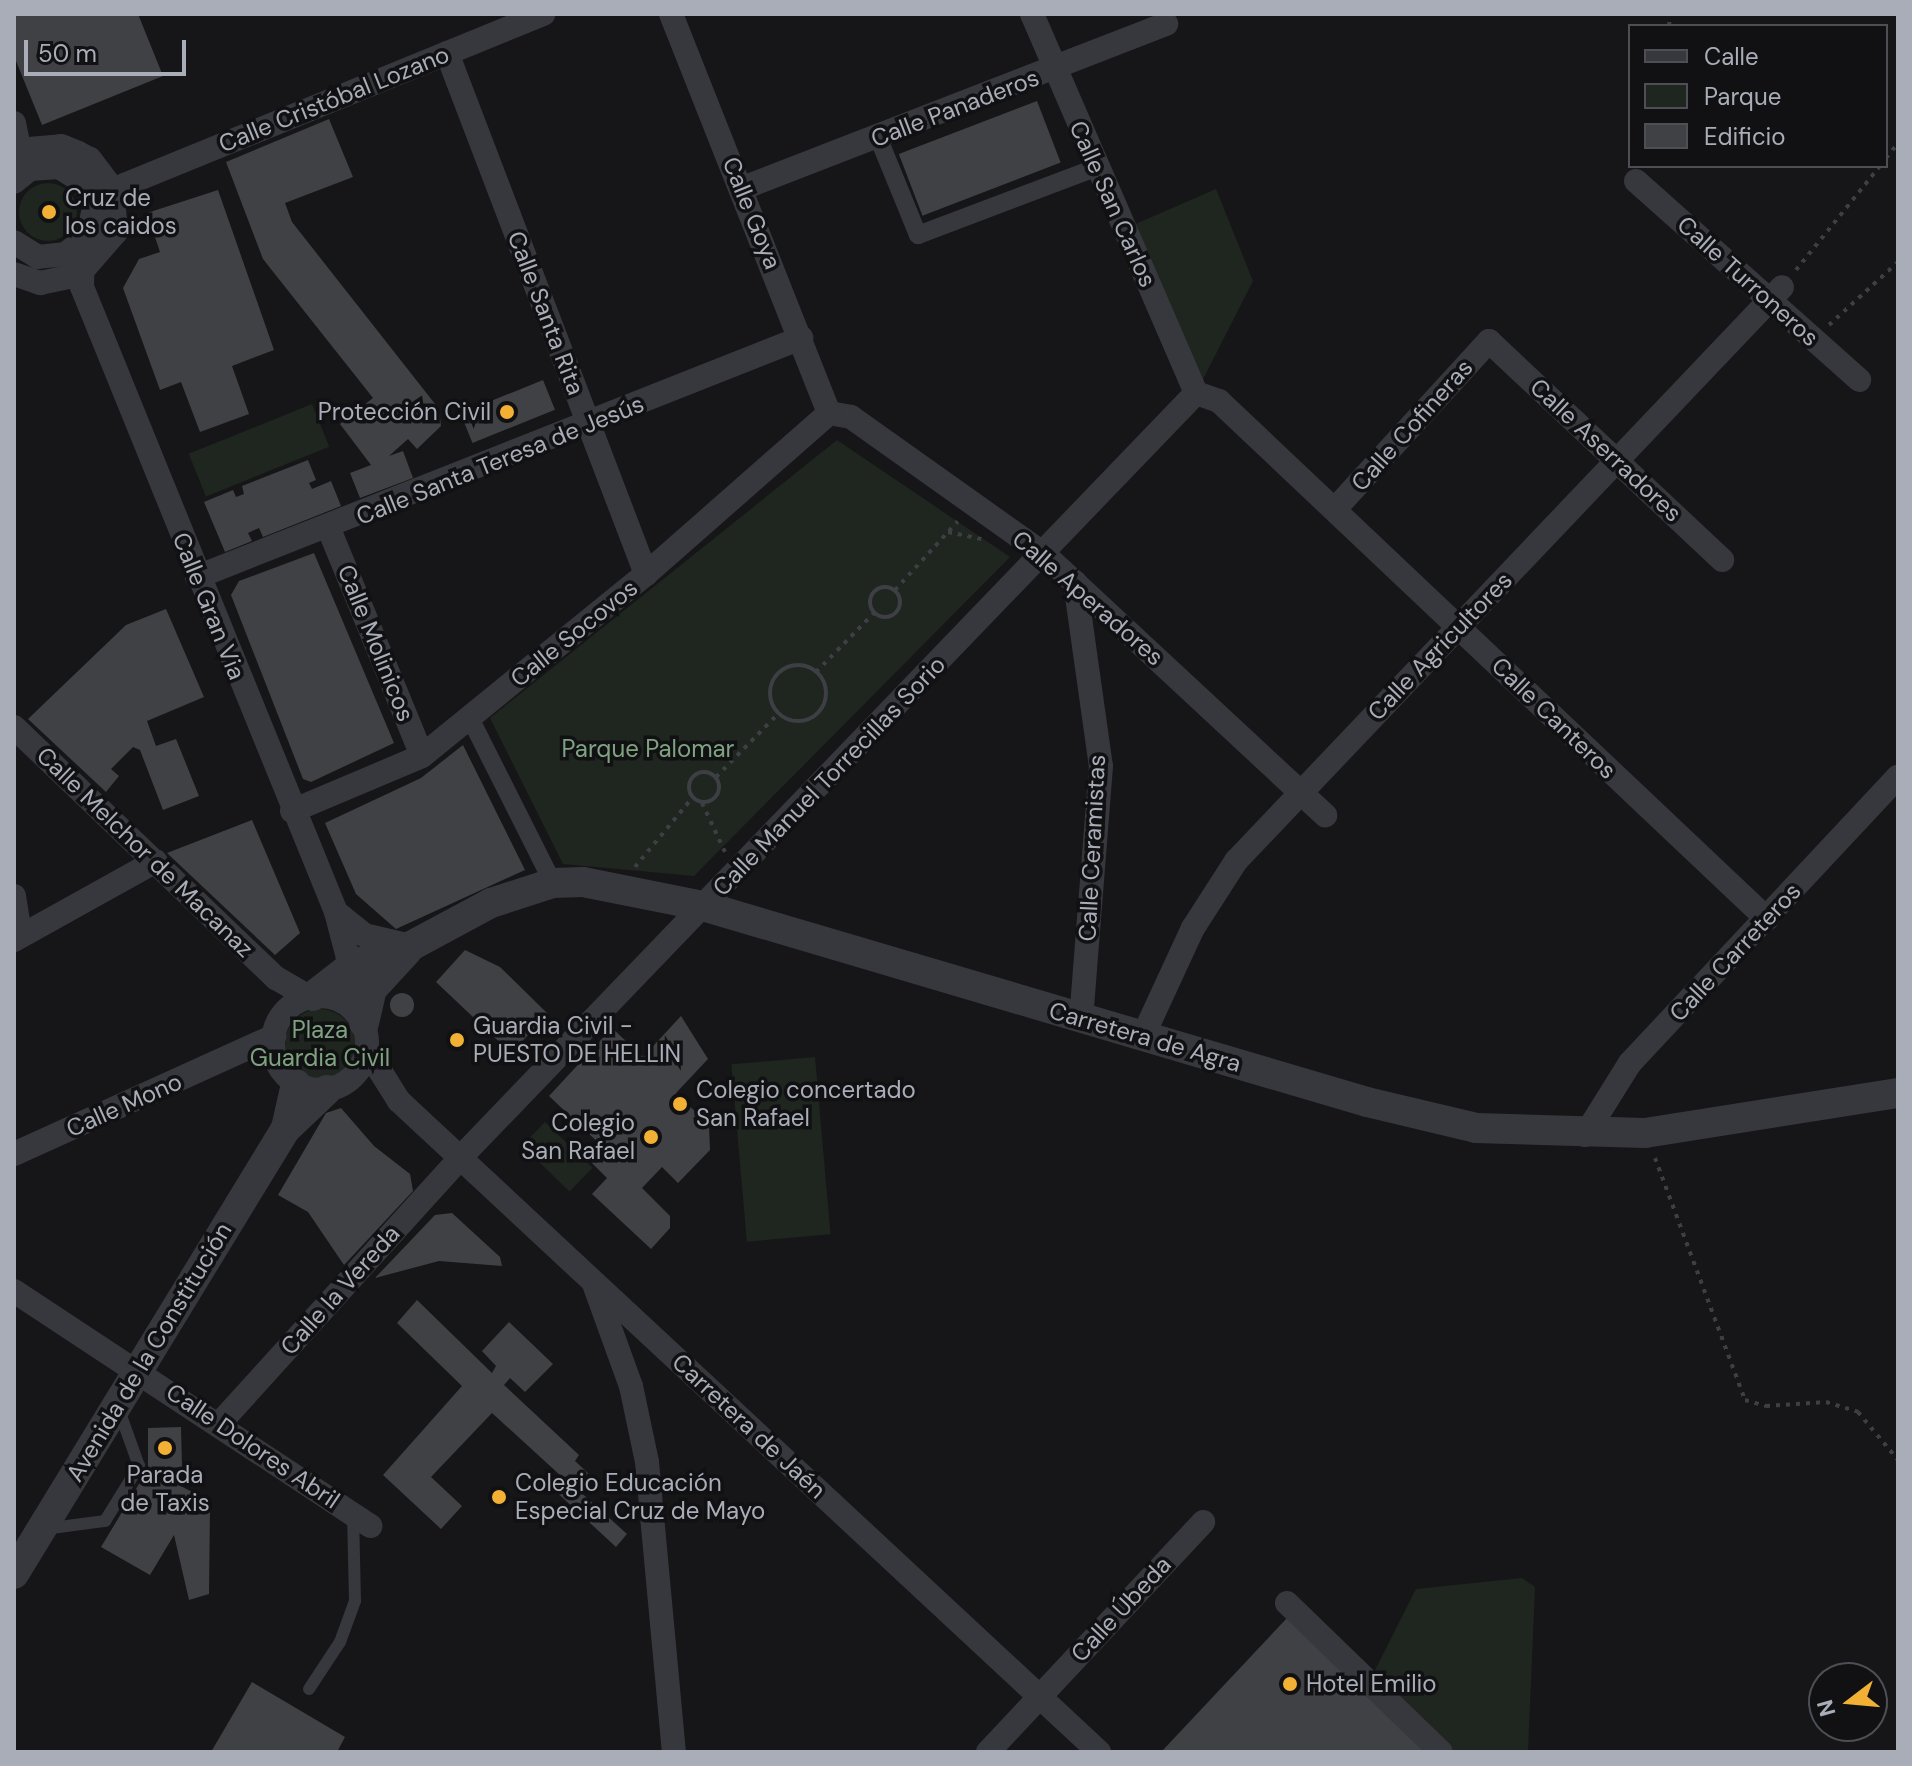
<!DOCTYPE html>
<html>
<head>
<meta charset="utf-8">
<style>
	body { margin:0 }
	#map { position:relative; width:1912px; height:1766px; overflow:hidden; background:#161618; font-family:"DM Sans",sans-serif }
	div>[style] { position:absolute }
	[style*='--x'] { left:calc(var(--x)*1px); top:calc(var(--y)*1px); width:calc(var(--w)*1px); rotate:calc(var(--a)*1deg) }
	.green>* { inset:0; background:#1e261f; transform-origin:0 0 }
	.round { border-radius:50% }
	.building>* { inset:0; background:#404145; transform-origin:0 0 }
	.path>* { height:4px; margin-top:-2px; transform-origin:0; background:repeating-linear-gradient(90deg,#3d3f44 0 4px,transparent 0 10px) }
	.path>.ring { margin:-2px; padding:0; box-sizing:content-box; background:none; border:4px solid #3d3f44; border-radius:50% }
	.service>* { height:12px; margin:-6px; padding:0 6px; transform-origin:6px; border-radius:6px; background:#37383d }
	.pedestrian>* { height:18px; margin:-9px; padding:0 9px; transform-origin:9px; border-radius:9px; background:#37383d }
	.minor>* { height:24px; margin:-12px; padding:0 12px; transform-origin:12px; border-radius:12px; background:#37383d }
	.minor>.ring { margin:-12px; padding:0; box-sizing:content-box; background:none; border:24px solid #37383d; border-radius:50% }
	.tertiary>* { height:30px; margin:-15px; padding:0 15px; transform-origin:15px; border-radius:15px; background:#37383d }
	.dots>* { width:22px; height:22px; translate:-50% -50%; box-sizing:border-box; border:4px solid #111113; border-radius:50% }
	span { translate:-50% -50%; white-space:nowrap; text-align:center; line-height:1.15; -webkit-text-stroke:7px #111113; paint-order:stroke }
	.street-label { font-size:24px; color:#a8adb8 }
	.poi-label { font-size:24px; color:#a8adb8 }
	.left { translate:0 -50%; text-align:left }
	.right { translate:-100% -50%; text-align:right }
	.park-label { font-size:24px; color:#7fa381 }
	.frame { position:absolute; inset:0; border:16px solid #a8adb8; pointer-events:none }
	.legend { position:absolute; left:1628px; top:24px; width:260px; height:144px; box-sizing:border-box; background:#111113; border:2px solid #4d4f55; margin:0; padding:10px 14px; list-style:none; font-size:24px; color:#a8adb8 }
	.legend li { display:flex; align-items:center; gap:16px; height:40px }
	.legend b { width:40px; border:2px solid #4d4f55 }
	.north { position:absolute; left:1808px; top:1662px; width:80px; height:80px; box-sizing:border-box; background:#111113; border:2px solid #4d4f55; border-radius:50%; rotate:254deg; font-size:22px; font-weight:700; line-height:32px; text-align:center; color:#a8adb8 }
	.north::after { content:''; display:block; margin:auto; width:28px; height:36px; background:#f2b134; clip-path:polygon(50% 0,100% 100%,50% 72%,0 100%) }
	.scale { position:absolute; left:24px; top:40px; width:162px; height:36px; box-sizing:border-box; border:4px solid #a8adb8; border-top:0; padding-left:10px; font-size:24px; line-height:28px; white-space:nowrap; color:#a8adb8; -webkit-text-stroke:6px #111113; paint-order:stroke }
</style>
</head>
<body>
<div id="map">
	<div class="green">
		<i class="round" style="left:19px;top:183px;width:58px;height:58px"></i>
		<i style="clip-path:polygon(1216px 189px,1253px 281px,1196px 393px,1124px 229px)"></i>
		<i style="left:312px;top:404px;width:46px;height:133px;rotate:68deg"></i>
		<i style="clip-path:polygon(837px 440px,1010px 557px,694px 876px,563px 864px,490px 718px)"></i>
		<i class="round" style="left:285px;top:1009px;width:70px;height:70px"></i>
		<i style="left:815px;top:1057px;width:178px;height:84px;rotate:85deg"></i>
		<i style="left:545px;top:1122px;width:66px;height:33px;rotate:44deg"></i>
		<i style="clip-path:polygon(1522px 1578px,1535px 1587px,1528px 1752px,1441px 1752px,1369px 1682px,1416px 1589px)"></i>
	</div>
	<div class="building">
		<i style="clip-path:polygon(14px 14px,138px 14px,163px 76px,42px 125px,14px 56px)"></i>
		<i style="left:1037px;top:101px;width:66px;height:148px;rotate:69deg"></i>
		<i style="clip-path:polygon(329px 119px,353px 177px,285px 203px,292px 222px,439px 409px,441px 426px,417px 449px,408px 439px,389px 456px,403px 451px,413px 478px,360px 498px,350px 473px,371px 465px,340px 424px,373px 398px,263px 259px,226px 162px)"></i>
		<i style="clip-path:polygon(218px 190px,274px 350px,232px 366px,249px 414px,200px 432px,181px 382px,160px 390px,123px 288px,139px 259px,160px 252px,147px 213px)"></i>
		<i style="left:543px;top:380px;width:32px;height:89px;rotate:68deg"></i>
		<i style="clip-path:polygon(308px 460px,316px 480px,309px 483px,312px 489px,331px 481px,341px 506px,263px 537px,259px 528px,248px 533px,252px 541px,225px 552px,204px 502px,233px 490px,236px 497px,244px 494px,242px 486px)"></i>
		<i style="clip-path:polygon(314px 553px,394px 743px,311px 782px,303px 779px,231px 595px,239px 581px)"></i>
		<i style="clip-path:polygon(166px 609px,204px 697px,147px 721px,156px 746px,176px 739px,199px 796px,163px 810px,140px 750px,133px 747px,111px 769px,119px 776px,106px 792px,28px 719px,126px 625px)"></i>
		<i style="clip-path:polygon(463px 745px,525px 870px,396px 929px,356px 894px,325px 823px,421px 778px)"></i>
		<i style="clip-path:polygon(252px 820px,300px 933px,275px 955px,167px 853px)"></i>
		<i style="clip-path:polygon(465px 950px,500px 967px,548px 1014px,511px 1053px,436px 982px)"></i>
		<i class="round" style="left:390px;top:993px;width:24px;height:24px"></i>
		<i style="clip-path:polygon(681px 1016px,708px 1059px,676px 1093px,709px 1125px,710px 1150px,678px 1183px,662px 1167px,642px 1188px,670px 1216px,670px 1228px,651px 1249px,592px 1194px,607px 1178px,592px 1163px,605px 1149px,549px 1096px,612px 1028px,643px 1057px)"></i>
		<i style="clip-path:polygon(341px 1108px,374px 1146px,410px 1174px,413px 1191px,344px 1265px,308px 1212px,278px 1195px,326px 1113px)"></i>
		<i style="clip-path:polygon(452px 1213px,500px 1257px,502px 1266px,439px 1261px,375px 1278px,435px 1215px)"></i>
		<i style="clip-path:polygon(417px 1300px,492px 1373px,496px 1366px,482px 1351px,509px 1322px,553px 1364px,525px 1392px,510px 1378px,504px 1385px,579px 1455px,575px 1461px,588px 1473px,576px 1488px,627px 1534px,616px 1547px,551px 1487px,561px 1476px,492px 1413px,431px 1477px,462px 1506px,441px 1529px,383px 1475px,462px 1386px,397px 1323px)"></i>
		<i style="clip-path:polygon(181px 1427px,182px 1467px,148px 1469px,196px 1494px,190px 1506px,195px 1510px,210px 1506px,209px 1594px,189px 1600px,174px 1535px,150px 1575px,101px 1547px,148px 1469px,148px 1428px)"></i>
		<i style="clip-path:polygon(1287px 1618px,1425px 1752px,1163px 1750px)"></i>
		<i style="clip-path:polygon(252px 1682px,345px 1737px,337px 1752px,211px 1752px)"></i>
	</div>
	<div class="path">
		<i style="--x:1669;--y:26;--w:12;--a:-85"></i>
		<i style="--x:1886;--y:158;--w:19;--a:-51"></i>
		<i style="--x:1796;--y:270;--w:134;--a:-51.1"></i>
		<i style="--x:1829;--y:325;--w:93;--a:-42.4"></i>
		<i style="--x:948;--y:532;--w:38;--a:12"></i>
		<i class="ring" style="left:870px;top:587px;width:26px;height:26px"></i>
		<i style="--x:895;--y:590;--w:93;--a:-47.6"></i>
		<i class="ring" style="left:770px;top:665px;width:52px;height:52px"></i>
		<i style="--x:816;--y:672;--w:84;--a:-45.5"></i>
		<i class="ring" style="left:689px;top:772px;width:26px;height:26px"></i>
		<i style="--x:716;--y:777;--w:90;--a:-45.5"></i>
		<i style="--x:702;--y:803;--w:54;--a:64.9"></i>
		<i style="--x:635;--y:867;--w:91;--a:-50.4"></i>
		<i style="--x:1655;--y:1158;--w:258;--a:69.6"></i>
		<i style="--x:1745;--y:1400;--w:22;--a:16"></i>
		<i style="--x:1766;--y:1406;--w:60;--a:-3.8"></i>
		<i style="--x:1826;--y:1402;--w:34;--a:17"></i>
		<i style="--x:1858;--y:1412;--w:62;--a:50.2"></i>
	</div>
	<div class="service">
		<i style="--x:44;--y:1529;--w:62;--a:-7.5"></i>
		<i style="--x:105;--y:1521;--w:65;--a:-58.3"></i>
		<i style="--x:139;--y:1466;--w:59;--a:-109.7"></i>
		<i style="--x:309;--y:1689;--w:56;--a:-56.6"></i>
		<i style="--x:340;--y:1642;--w:44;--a:-69.9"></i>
		<i style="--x:355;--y:1601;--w:85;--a:-91.3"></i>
	</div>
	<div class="pedestrian">
		<i style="--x:878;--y:137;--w:106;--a:67.8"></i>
		<i style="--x:918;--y:235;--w:189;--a:-20.7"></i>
		<i style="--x:470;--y:718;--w:185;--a:63.3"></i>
	</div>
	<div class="minor">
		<i style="--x:671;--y:14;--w:429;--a:68.4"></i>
		<i style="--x:1032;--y:14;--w:413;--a:66.6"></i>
		<i style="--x:447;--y:53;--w:558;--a:69.1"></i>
		<i style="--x:14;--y:123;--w:45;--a:78.4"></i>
		<i style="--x:29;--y:149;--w:32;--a:-5"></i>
		<i style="--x:61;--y:146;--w:18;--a:22"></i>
		<i style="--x:78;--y:153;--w:13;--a:27"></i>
		<i style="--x:90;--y:159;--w:35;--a:53"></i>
		<i style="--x:1636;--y:181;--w:299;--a:41.7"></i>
		<i style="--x:14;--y:182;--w:21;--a:-39"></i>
		<i style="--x:30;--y:169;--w:29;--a:-4"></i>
		<i style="--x:59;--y:167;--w:28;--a:32"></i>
		<i style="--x:83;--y:182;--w:28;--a:67"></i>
		<i style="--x:94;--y:208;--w:29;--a:102"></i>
		<i style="--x:88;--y:236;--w:28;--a:141"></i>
		<i style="--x:66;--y:254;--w:28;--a:174"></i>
		<i style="--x:38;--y:257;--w:28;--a:-148"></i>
		<i style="--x:743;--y:188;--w:454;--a:-21.2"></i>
		<i style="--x:93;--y:222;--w:48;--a:-50"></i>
		<i style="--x:124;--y:185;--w:453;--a:-22.2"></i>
		<i style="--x:83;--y:241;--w:46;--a:91.2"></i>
		<i style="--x:82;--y:287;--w:675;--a:67.88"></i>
		<i style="--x:336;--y:912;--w:102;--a:75.3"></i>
		<i style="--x:81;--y:272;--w:53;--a:-48.8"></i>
		<i style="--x:116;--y:232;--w:38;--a:-95"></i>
		<i style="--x:14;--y:274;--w:28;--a:19"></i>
		<i style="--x:40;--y:283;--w:34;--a:-12"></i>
		<i style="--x:1196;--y:393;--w:24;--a:19"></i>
		<i style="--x:1219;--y:401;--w:754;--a:43.39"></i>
		<i style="--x:829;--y:413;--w:22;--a:10"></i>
		<i style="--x:851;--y:417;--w:237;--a:35.4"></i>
		<i style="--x:1044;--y:554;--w:384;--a:42.9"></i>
		<i style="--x:1335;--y:509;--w:228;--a:-47.5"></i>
		<i style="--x:1489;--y:341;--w:320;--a:43.2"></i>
		<i style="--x:329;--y:529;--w:245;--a:67.7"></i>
		<i style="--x:197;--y:577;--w:650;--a:-21.59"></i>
		<i style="--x:1075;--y:582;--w:186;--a:82"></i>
		<i style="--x:1101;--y:766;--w:254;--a:94.5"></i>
		<i style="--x:14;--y:727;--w:363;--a:43.8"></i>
		<i style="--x:276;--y:978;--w:38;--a:30"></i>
		<i style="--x:292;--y:811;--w:141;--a:-22.9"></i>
		<i style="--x:422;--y:756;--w:289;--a:-39.1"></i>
		<i style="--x:646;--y:574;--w:244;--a:-41.3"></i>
		<i style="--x:14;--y:896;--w:36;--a:81"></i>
		<i style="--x:336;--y:912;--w:36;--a:39"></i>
		<i style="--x:364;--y:935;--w:48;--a:13.2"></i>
		<i style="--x:14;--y:940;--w:162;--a:-29.1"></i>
		<i class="ring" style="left:273px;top:996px;width:70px;height:70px"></i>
		<i style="--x:1143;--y:1036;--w:119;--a:-65.2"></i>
		<i style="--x:1193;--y:928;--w:80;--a:-57.3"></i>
		<i style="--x:1236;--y:861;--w:792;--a:-46.43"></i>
		<i style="--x:367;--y:1050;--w:60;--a:57.9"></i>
		<i style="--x:399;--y:1101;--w:956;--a:42.92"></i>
		<i style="--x:1585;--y:1135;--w:85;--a:-58"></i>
		<i style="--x:1630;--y:1063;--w:392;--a:-46.9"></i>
		<i style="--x:14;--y:1154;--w:286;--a:-24.4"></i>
		<i style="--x:594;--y:1284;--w:109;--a:70.1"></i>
		<i style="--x:631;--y:1386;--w:78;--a:78.1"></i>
		<i style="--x:647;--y:1462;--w:291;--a:84.7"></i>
		<i style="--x:14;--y:1291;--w:427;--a:33.4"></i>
		<i style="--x:220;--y:1423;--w:359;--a:-47.8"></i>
		<i style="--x:461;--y:1157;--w:1060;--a:-46.11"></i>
		<i style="--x:1287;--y:1603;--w:214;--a:44.1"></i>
		<i style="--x:988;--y:1752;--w:315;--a:-46.9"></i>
	</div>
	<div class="tertiary">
		<i style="--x:313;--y:996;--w:52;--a:-38"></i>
		<i style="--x:354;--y:964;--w:60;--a:-17.5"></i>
		<i style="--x:411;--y:946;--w:91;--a:-28.3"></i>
		<i style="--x:491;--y:903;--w:65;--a:-17.9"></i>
		<i style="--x:553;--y:883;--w:30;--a:-2"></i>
		<i style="--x:583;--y:882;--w:122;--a:11.3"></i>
		<i style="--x:703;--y:906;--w:692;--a:16.45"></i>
		<i style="--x:1367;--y:1102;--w:112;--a:13.4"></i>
		<i style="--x:1476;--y:1128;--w:169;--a:1.7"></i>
		<i style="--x:1645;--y:1133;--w:256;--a:-9"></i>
		<i style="--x:364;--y:1023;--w:35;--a:-77"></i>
		<i style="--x:372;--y:989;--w:52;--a:-47.4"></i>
		<i style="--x:286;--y:1128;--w:45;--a:-77.2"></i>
		<i style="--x:14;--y:1574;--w:520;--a:-58.6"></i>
		<i style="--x:285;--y:1130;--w:58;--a:-43.6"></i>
	</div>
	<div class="dots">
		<i style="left:49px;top:212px;background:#f2b134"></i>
		<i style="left:507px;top:412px;background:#f2b134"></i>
		<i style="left:457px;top:1040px;background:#f2b134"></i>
		<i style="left:680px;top:1104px;background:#f2b134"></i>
		<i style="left:651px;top:1137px;background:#f2b134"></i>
		<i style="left:165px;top:1448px;background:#f2b134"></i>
		<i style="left:499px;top:1497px;background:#f2b134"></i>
		<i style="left:1290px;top:1684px;background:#f2b134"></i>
	</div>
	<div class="street-label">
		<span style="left:334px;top:99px;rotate:-22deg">Calle Cristóbal Lozano</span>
		<span style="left:955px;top:108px;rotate:-21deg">Calle Panaderos</span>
		<span style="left:1113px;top:204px;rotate:66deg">Calle San Carlos</span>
		<span style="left:752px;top:213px;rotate:68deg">Calle Goya</span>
		<span style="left:1748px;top:281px;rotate:42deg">Calle Turroneros</span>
		<span style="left:546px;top:313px;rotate:69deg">Calle Santa Rita</span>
		<span style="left:1412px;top:425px;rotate:-48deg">Calle Cofineras</span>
		<span style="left:1606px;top:450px;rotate:43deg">Calle Aserradores</span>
		<span style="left:500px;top:460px;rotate:-22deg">Calle Santa Teresa de Jesús</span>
		<span style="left:1088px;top:598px;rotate:41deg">Calle Aperadores</span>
		<span style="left:209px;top:606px;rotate:68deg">Calle Gran Via</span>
		<span style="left:574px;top:633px;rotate:-39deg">Calle Socovos</span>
		<span style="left:376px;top:643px;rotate:68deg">Calle Molinicos</span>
		<span style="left:1440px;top:646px;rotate:-46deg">Calle Agricultores</span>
		<span style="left:1554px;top:718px;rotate:44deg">Calle Canteros</span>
		<span style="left:829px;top:776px;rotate:-46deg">Calle Manuel Torrecillas Sorio</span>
		<span style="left:1092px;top:848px;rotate:-87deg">Calle Ceramistas</span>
		<span style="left:145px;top:852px;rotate:44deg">Calle Melchor de Macanaz</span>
		<span style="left:1735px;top:952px;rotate:-47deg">Calle Carreteros</span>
		<span style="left:1145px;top:1037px;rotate:16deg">Carretera de Agra</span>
		<span style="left:124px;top:1105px;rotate:-24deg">Calle Mono</span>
		<span style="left:340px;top:1290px;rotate:-48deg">Calle la Vereda</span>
		<span style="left:149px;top:1352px;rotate:-59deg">Avenida de la Constitución</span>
		<span style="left:749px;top:1426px;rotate:43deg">Carretera de Jaén</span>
		<span style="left:253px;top:1446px;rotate:34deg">Calle Dolores Abril</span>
		<span style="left:1121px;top:1609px;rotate:-47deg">Calle Úbeda</span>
	</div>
	<div class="poi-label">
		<span class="left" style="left:65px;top:212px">Cruz de<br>los caidos</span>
		<span class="right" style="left:491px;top:412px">Protección Civil</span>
		<span class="left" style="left:473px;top:1040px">Guardia Civil -<br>PUESTO DE HELLIN</span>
		<span class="left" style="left:696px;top:1104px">Colegio concertado<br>San Rafael</span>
		<span class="right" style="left:635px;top:1137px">Colegio<br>San Rafael</span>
		<span style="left:165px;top:1489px">Parada<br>de Taxis</span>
		<span class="left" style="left:515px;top:1497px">Colegio Educación<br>Especial Cruz de Mayo</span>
		<span class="left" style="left:1306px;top:1684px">Hotel Emilio</span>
	</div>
	<div class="park-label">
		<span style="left:648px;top:749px">Parque Palomar</span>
		<span style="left:320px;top:1044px">Plaza<br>Guardia Civil</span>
	</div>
	<div class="frame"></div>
	<ul class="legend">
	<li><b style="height:10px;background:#37383d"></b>Calle</li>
	<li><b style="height:22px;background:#1e261f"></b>Parque</li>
	<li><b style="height:22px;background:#404145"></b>Edificio</li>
	</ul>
	<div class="north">N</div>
	<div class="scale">50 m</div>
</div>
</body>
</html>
